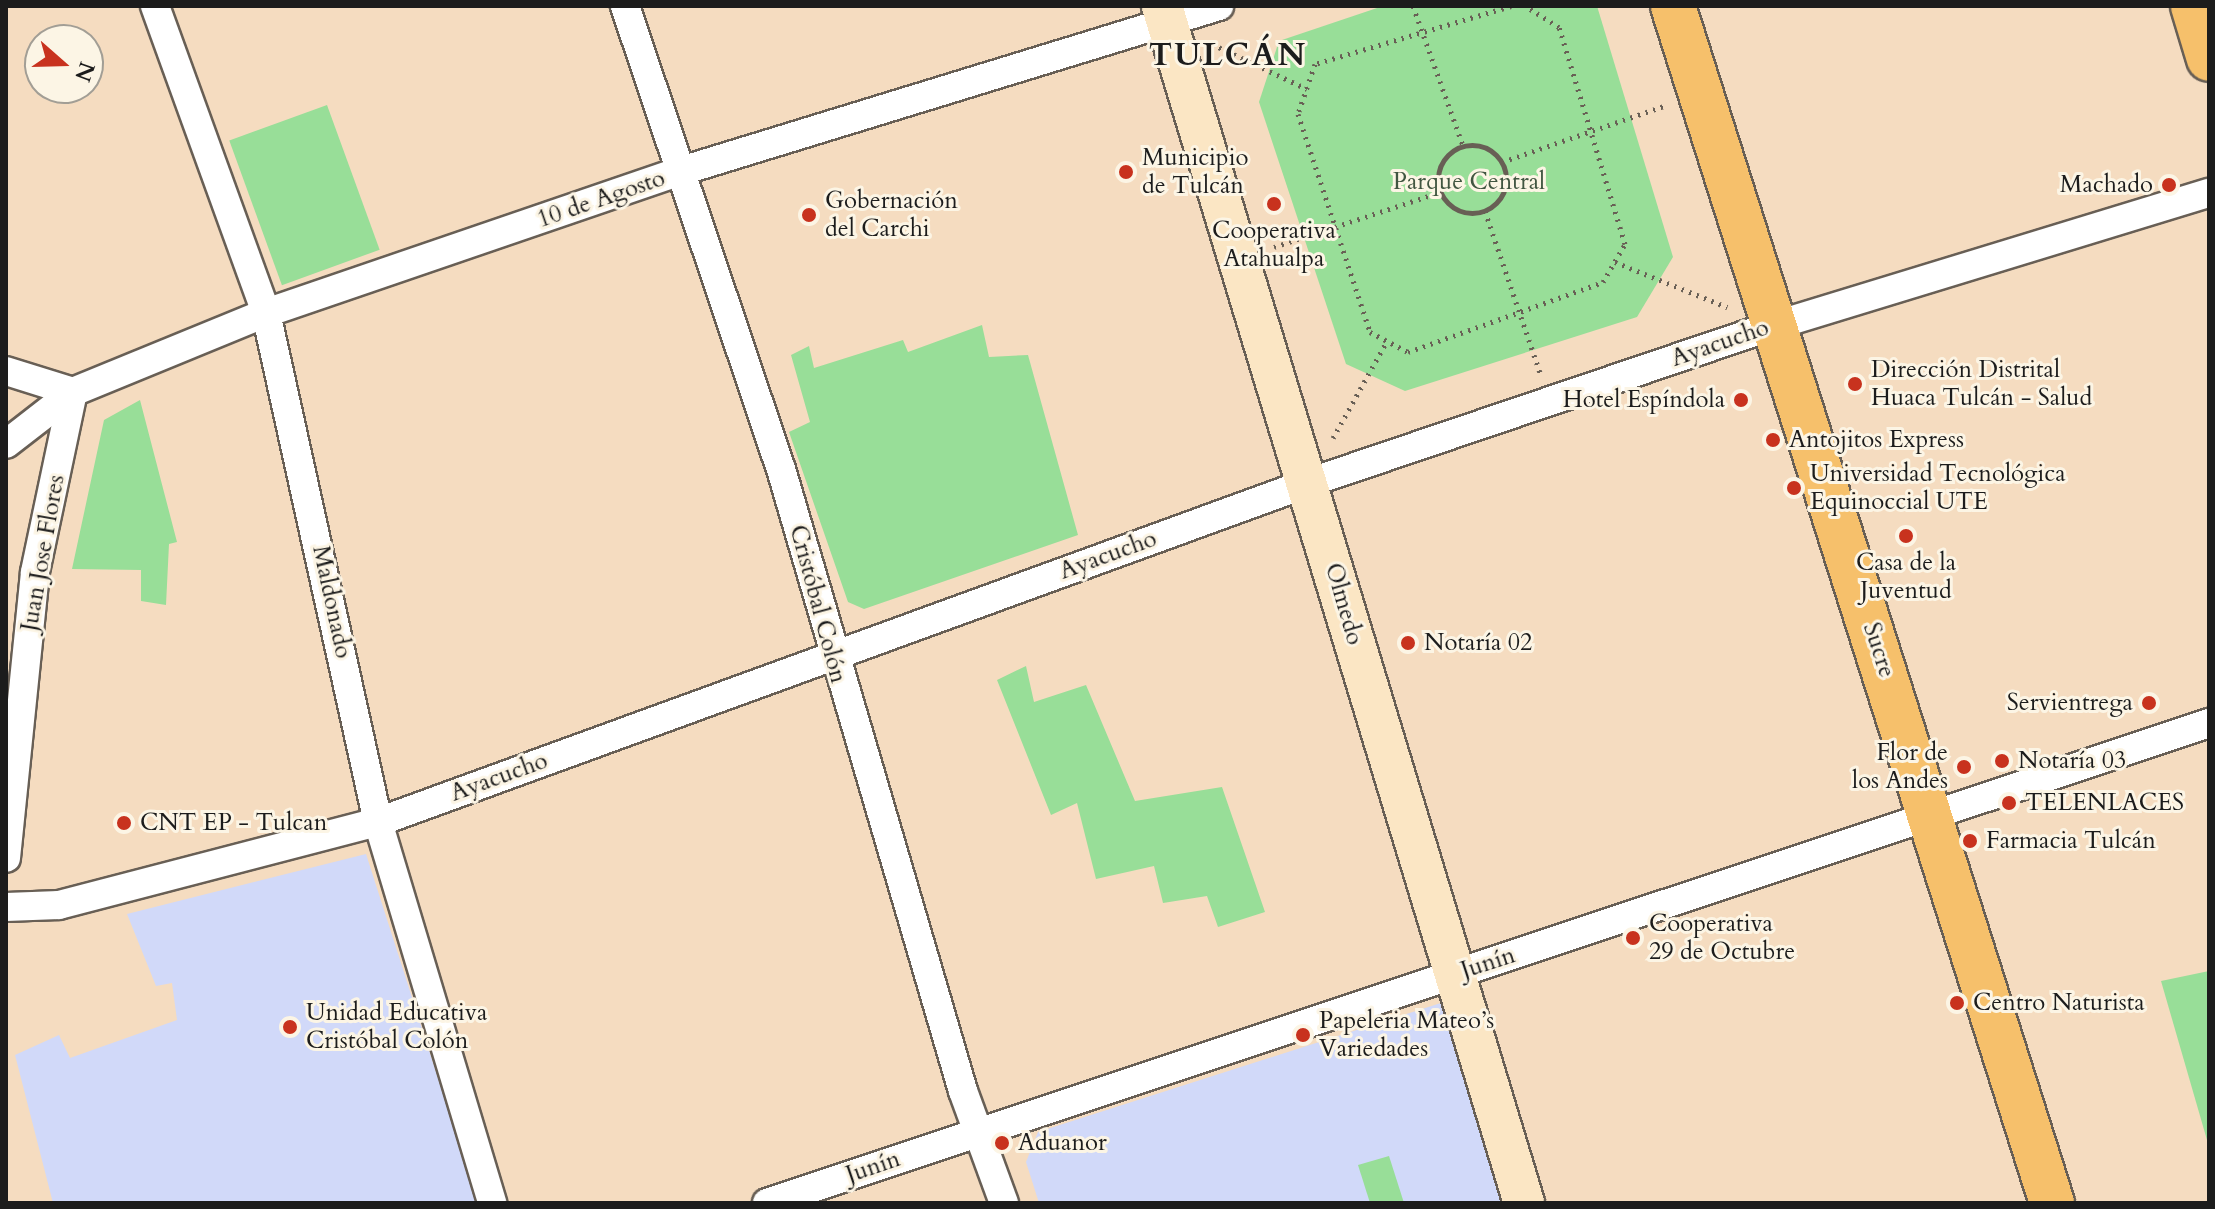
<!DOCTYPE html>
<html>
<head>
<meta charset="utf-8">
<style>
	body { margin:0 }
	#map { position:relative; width:2215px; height:1209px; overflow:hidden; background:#f5dcc0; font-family:Cardo,serif }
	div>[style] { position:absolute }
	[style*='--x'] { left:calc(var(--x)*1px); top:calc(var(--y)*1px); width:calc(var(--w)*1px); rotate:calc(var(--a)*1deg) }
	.built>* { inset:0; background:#d1d9f9 }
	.green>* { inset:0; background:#98de98; transform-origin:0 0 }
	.path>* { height:5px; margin-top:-2.5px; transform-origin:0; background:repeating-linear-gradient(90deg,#685f55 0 2px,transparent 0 8px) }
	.path>.ring { margin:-2.5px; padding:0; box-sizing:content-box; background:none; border:5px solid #685f55; border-radius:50% }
	.roads { filter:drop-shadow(2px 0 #685f55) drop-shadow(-2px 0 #685f55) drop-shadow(0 2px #685f55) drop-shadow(0 -2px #685f55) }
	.street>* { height:28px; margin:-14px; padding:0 14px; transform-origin:14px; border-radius:14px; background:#fff }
	.secondary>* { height:40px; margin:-20px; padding:0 20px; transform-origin:20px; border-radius:20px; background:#fbe6c4 }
	.primary>* { height:44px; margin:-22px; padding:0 22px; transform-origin:22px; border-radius:22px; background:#f6c06b }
	.dots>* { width:22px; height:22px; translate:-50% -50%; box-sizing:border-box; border:4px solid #fcf5e5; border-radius:50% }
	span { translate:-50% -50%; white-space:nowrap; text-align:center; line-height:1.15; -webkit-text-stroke:6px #fcf5e5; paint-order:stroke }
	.poi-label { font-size:24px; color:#1c1c1c }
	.left { translate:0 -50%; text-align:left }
	.right { translate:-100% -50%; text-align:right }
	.park-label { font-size:24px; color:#415641 }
	.street-label { font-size:24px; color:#1c1c1c }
	.district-label { font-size:32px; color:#1c1c1c; font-weight:700; letter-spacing:2px }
	.frame { position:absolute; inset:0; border:8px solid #1c1c1c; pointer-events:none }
	.north { position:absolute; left:24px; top:24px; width:80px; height:80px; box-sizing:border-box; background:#fcf5e5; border:2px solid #a29e95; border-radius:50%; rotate:110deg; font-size:22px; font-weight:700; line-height:32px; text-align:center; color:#1c1c1c }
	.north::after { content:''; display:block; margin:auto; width:28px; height:36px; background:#c8321e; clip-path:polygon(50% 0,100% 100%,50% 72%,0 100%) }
</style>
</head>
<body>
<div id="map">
	<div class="built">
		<i style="clip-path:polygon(366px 854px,478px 1203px,53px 1203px,15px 1055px,59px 1035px,70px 1058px,177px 1020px,172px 983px,156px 986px,127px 914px)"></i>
		<i style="clip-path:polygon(1444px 1002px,1505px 1203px,1039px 1203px,1026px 1162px,1038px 1132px)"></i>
	</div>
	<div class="green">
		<i style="clip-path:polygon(1383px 6px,1597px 6px,1673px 257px,1637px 317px,1405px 391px,1346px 364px,1259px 102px,1279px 41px)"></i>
		<i style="left:327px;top:105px;width:154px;height:104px;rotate:70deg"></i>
		<i style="clip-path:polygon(982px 325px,989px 357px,1028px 355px,1078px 535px,864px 609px,848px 602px,789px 432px,810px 422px,791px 355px,809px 346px,814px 368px,903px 340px,908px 352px)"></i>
		<i style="clip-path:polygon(140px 400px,177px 542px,169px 544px,166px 605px,141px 601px,141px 570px,72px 569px,104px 420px)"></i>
		<i style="clip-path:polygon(1026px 666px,1034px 702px,1086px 685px,1135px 801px,1222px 787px,1265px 912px,1218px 927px,1207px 896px,1163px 903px,1154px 866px,1096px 879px,1077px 803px,1051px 815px,997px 680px)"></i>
		<i style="clip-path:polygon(2209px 971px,2209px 1140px,2207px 1140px,2161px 981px)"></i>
		<i style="clip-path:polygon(1389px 1156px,1404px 1203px,1370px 1203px,1358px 1165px)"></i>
	</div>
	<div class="path">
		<i style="--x:1413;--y:6;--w:149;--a:70.3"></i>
		<i style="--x:1511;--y:6;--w:204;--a:163.5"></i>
		<i style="--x:1315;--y:64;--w:53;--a:108.8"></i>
		<i style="--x:1298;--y:114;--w:230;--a:71.7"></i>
		<i style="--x:1370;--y:332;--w:43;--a:27.8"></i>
		<i style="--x:1408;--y:352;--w:207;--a:-19.7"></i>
		<i style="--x:1603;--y:282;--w:44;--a:-59.9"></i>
		<i style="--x:1625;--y:244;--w:227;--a:-106.9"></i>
		<i style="--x:1559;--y:27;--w:39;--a:-148"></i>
		<i style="--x:1212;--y:44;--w:105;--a:25.3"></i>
		<i class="ring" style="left:1438px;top:145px;width:63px;height:63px"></i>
		<i style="--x:1502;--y:162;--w:171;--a:-19.1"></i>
		<i style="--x:1485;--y:211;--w:171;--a:71.2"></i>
		<i style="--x:1274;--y:247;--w:175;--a:-18.3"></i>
		<i style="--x:1615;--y:262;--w:121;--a:21.9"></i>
		<i style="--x:1333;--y:438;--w:111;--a:-60.9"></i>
	</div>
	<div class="roads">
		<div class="street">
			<i style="--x:155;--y:6;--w:326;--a:70.1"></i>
			<i style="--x:266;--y:313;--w:521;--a:77.59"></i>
			<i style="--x:378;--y:822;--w:398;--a:73.3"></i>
			<i style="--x:625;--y:6;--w:489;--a:71.4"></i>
			<i style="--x:781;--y:469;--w:648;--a:73.69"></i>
			<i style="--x:963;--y:1091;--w:119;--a:69.9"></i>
			<i style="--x:6;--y:371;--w:70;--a:17.4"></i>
			<i style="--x:6;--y:444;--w:85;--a:-37.8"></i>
			<i style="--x:73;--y:392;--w:209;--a:-22.3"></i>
			<i style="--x:266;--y:313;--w:439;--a:-18.9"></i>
			<i style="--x:681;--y:171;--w:563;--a:-17.05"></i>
			<i style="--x:6;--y:858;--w:287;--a:-84.2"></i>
			<i style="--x:35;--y:572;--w:184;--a:-78.1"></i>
			<i style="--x:6;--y:907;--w:53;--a:-2.2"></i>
			<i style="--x:59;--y:905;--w:330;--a:-14.6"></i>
			<i style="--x:378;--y:822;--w:990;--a:-20.03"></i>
			<i style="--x:1308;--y:483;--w:491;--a:-18.7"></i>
			<i style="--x:1773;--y:326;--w:456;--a:-17"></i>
			<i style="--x:767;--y:1203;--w:1520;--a:-18.41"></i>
		</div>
		<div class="secondary">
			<i style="--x:1162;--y:6;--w:1251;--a:73.17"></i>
		</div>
		<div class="primary">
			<i style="--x:1673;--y:6;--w:1256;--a:72.43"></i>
			<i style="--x:2193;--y:6;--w:55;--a:73.2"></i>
		</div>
	</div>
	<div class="dots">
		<i style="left:1126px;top:172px;background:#c8321e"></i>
		<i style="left:2169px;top:185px;background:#c8321e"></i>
		<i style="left:1274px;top:204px;background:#c8321e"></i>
		<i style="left:809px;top:215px;background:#c8321e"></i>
		<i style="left:1855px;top:384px;background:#c8321e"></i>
		<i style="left:1741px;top:400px;background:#c8321e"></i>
		<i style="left:1773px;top:440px;background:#c8321e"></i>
		<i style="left:1794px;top:488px;background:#c8321e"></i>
		<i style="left:1906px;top:536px;background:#c8321e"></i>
		<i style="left:1408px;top:643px;background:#c8321e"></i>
		<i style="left:2149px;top:703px;background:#c8321e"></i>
		<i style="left:2002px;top:761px;background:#c8321e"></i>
		<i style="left:1964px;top:767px;background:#c8321e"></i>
		<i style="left:2009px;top:803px;background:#c8321e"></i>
		<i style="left:124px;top:823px;background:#c8321e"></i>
		<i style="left:1970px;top:841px;background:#c8321e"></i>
		<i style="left:1633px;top:938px;background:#c8321e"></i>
		<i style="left:1957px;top:1003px;background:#c8321e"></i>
		<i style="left:290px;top:1027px;background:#c8321e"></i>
		<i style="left:1303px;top:1035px;background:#c8321e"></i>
		<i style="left:1002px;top:1143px;background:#c8321e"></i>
	</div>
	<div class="poi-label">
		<span class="left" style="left:1142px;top:172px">Municipio<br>de Tulcán</span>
		<span class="right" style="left:2153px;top:185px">Machado</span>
		<span class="left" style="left:825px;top:215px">Gobernación<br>del Carchi</span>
		<span style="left:1274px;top:245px">Cooperativa<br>Atahualpa</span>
		<span class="left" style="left:1871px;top:384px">Dirección Distrital<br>Huaca Tulcán - Salud</span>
		<span class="right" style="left:1725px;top:400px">Hotel Espíndola</span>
		<span class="left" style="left:1789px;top:440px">Antojitos Express</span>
		<span class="left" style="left:1810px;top:488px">Universidad Tecnológica<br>Equinoccial UTE</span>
		<span style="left:1906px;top:577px">Casa de la<br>Juventud</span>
		<span class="left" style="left:1424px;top:643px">Notaría 02</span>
		<span class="right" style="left:2133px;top:703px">Servientrega</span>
		<span class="right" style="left:1948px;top:767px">Flor de<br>los Andes</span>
		<span class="left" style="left:2018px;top:761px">Notaría 03</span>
		<span class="left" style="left:2025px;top:803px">TELENLACES</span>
		<span class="left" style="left:140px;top:823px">CNT EP - Tulcan</span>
		<span class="left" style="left:1986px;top:841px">Farmacia Tulcán</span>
		<span class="left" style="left:1649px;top:938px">Cooperativa<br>29 de Octubre</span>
		<span class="left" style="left:1973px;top:1003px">Centro Naturista</span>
		<span class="left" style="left:306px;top:1027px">Unidad Educativa<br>Cristóbal Colón</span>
		<span class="left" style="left:1319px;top:1035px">Papeleria Mateo’s<br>Variedades</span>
		<span class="left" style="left:1018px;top:1143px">Aduanor</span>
	</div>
	<div class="park-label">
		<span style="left:1469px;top:182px">Parque Central</span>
	</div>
	<div class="street-label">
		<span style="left:601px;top:199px;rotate:-19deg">10 de Agosto</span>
		<span style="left:1720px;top:343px;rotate:-19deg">Ayacucho</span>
		<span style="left:43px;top:553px;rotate:-80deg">Juan Jose Flores</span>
		<span style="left:1108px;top:555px;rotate:-20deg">Ayacucho</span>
		<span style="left:332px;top:602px;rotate:78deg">Maldonado</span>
		<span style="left:818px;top:604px;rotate:75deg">Cristóbal Colón</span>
		<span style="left:1344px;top:604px;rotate:74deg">Olmedo</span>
		<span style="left:1879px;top:650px;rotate:72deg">Sucre</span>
		<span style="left:499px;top:777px;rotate:-20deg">Ayacucho</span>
		<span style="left:1488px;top:963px;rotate:-18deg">Junín</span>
		<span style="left:873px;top:1167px;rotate:-19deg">Junín</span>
	</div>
	<div class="district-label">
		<span style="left:1228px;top:55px">TULCÁN</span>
	</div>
	<div class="frame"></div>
	<div class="north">N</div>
</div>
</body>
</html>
